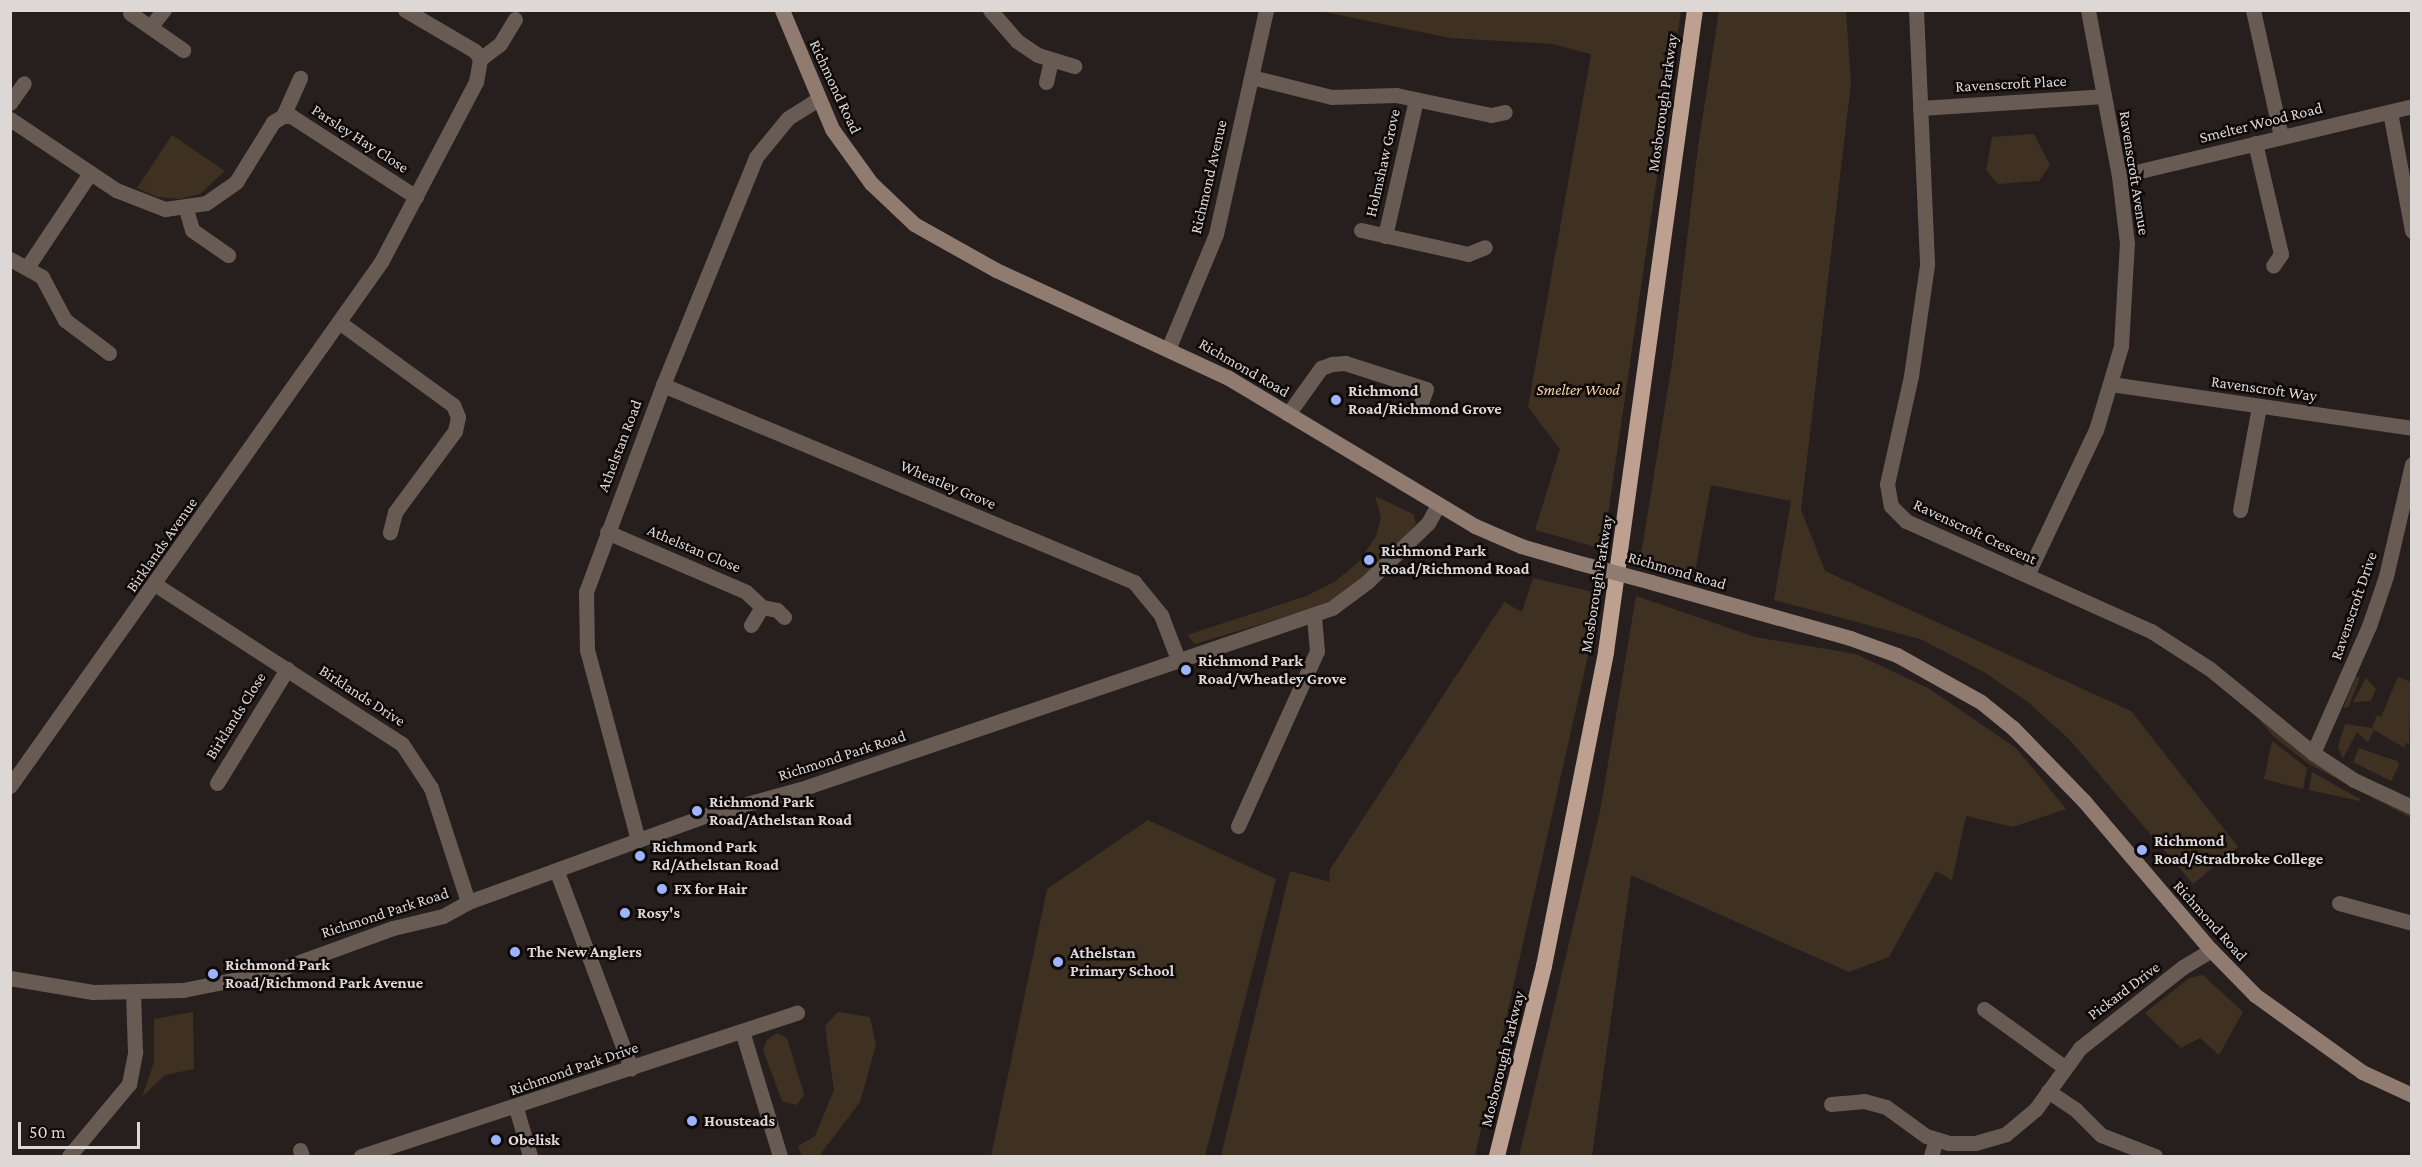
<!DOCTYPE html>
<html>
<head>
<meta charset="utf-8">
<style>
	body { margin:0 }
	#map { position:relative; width:2422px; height:1167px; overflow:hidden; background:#271f1e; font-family:"Crimson Pro",serif }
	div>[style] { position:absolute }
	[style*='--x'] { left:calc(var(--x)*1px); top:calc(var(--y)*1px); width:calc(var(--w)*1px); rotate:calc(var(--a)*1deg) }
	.green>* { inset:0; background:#3f3121 }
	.minor>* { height:15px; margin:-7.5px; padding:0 7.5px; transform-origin:7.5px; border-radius:7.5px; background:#685b54 }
	.tertiary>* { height:15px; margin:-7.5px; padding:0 7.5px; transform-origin:7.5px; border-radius:7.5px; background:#685b54 }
	.secondary>* { height:15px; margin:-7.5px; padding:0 7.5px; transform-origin:7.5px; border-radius:7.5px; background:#907b71 }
	.trunk>* { height:16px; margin:-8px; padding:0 8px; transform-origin:8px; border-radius:8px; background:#bea091 }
	.secondary-bridge>* { height:15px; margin:-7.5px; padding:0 7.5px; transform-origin:7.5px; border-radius:7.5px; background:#907b71 }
	.dots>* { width:16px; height:16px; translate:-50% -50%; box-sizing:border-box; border:3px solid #0d0a09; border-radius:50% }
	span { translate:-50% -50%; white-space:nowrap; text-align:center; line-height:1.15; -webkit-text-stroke:5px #0d0a09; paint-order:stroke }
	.street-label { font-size:16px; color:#ddd7d6 }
	.park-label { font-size:16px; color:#f8d1a3; font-style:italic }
	.poi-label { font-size:16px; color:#ddd7d6; font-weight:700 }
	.left { translate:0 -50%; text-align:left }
	.frame { position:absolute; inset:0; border:12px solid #ddd7d6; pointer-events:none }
	.scale { position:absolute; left:18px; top:1122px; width:122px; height:27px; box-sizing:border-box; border:3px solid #ddd7d6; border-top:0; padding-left:8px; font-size:18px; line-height:21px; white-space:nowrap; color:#ddd7d6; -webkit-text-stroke:4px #0d0a09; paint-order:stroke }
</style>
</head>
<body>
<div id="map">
	<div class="green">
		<i style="clip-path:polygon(1320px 11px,1681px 11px,1603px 549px,1535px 530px,1560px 449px,1528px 407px,1591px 54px,1552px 44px,1450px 38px)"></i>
		<i style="clip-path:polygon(1719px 11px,1846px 11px,1851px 83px,1801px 510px,1825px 571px,2131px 711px,2238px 847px,2193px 884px,2069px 739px,2029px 703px,1984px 672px,1920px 639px,1774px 600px,1791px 501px,1711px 485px,1694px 578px,1640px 561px,1673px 357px,1698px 147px)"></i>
		<i style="clip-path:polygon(2034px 134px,2050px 165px,2039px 181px,1998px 184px,1986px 170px,1992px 137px)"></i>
		<i style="clip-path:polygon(172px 135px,225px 171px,200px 194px,179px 199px,157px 197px,137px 188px)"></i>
		<i style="clip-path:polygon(1375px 496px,1413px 514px,1416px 523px,1405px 539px,1344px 595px,1311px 609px,1195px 644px,1187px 635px,1306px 596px,1334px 582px,1358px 563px,1376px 536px,1381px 517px)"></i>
		<i style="clip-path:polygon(1533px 578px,1602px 594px,1475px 1156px,1221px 1156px,1290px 871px,1330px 882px,1329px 871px,1504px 602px,1522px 612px)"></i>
		<i style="clip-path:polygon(1636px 596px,1755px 637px,1856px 654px,1928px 688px,2016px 748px,2066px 809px,2013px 827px,1966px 816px,1952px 880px,1936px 871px,1889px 957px,1849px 972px,1631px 875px,1592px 1156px,1519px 1156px,1600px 811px)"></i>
		<i style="clip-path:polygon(2356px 677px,2360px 677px,2357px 686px,2348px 707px,2343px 708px)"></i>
		<i style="clip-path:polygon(2398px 677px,2411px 682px,2409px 744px,2405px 743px,2405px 748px,2374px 730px,2368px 742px,2357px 732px,2343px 758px,2338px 747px,2345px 724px,2372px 728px,2377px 715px,2381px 717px)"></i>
		<i style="clip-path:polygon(2366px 678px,2376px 689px,2371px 701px,2353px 702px)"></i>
		<i style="clip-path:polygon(2256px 716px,2325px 770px,2411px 814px,2411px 818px,2309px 764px,2273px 736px)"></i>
		<i style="clip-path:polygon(2272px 741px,2307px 768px,2303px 789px,2264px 779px)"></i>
		<i style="clip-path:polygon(2359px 748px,2397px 761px,2399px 765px,2391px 781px,2353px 762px)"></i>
		<i style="clip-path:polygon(2312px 772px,2360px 799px,2360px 801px,2309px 790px)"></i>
		<i style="clip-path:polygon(1148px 820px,1276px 879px,1205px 1156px,991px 1156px,1047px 889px)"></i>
		<i style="clip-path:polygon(2203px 975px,2243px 1012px,2219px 1055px,2200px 1038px,2181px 1048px,2145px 1013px,2189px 978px)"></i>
		<i style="clip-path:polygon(193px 1012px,194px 1069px,165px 1075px,142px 1097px,154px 1062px,154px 1019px)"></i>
		<i style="clip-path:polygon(838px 1012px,870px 1017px,876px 1045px,860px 1102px,819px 1156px,802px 1156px,798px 1146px,815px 1136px,834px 1090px,825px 1026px)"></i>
		<i style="clip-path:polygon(777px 1033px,787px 1038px,804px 1094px,797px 1105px,782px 1101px,763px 1050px,767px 1040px)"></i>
	</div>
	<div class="minor">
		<i style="--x:990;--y:10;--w:41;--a:48.9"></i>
		<i style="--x:1017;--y:41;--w:25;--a:34"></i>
		<i style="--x:1038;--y:55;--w:38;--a:17"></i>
		<i style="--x:1916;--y:10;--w:255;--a:87.5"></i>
		<i style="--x:1927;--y:265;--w:112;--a:98.2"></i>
		<i style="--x:1911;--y:376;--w:111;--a:102.5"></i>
		<i style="--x:1887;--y:484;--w:22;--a:80"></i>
		<i style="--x:1891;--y:506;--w:21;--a:45"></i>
		<i style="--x:1906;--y:521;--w:269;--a:24.2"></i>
		<i style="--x:2151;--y:631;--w:70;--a:32.8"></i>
		<i style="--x:2210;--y:669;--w:133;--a:39.2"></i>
		<i style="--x:2313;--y:753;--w:49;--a:33.4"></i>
		<i style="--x:2354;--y:780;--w:64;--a:25"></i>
		<i style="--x:2253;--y:10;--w:129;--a:77.5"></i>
		<i style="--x:130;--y:13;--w:65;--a:34.9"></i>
		<i style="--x:150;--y:27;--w:22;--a:-51"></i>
		<i style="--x:480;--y:59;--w:25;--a:-37"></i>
		<i style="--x:500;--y:44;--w:29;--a:-59"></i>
		<i style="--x:1251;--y:77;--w:83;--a:13.9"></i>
		<i style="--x:1332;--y:97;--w:64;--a:-1.8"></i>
		<i style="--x:1396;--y:95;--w:97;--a:11.9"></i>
		<i style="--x:1491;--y:115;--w:14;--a:-12"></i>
		<i style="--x:1046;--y:82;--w:22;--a:-77"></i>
		<i style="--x:10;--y:103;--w:24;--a:-55"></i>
		<i style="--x:1920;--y:108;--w:184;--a:-3.7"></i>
		<i style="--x:2390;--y:112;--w:121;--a:79.5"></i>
		<i style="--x:283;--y:116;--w:42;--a:-65.9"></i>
		<i style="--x:10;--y:119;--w:128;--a:33.8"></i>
		<i style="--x:116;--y:190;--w:53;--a:21.2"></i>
		<i style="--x:165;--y:209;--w:41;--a:-8.3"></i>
		<i style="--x:206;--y:203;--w:37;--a:-35"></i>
		<i style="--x:236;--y:182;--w:70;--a:-58.3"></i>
		<i style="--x:273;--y:122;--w:12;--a:-31"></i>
		<i style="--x:283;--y:116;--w:8;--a:0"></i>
		<i style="--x:291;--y:116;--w:149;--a:32.9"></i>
		<i style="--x:2255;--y:143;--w:114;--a:76.8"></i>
		<i style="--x:2281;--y:254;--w:14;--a:124"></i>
		<i style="--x:2119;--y:176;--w:301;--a:-13.4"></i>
		<i style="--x:186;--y:209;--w:22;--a:74"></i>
		<i style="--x:192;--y:230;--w:44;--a:34.8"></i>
		<i style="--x:1361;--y:230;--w:110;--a:12.6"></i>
		<i style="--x:1468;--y:254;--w:18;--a:-22"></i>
		<i style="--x:1385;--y:236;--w:140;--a:-77.2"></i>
		<i style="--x:10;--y:259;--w:37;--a:29"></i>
		<i style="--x:42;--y:277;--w:49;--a:61.9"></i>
		<i style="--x:65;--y:320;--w:55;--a:36.9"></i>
		<i style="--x:28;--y:266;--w:112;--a:-56.3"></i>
		<i style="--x:339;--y:322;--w:141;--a:36.1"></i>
		<i style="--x:453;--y:405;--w:13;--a:67"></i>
		<i style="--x:458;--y:417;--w:14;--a:102"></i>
		<i style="--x:455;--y:431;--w:101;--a:126.5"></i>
		<i style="--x:395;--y:512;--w:21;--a:104"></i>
		<i style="--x:1169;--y:347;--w:122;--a:-67.4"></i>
		<i style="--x:1216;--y:234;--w:230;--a:-77.4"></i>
		<i style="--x:2111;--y:384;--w:304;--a:8.3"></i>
		<i style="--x:663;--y:385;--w:511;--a:22.7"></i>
		<i style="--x:1134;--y:582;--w:43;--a:50.7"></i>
		<i style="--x:1161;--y:615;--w:50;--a:69"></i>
		<i style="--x:1288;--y:414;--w:57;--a:-54.3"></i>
		<i style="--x:1321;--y:368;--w:12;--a:-20"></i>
		<i style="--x:1332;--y:364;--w:13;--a:-4"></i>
		<i style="--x:1345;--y:363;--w:85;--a:17.8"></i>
		<i style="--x:1426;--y:389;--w:20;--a:110"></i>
		<i style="--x:2240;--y:510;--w:106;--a:-79.6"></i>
		<i style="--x:607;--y:532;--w:151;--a:23.3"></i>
		<i style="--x:746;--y:592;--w:22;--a:43"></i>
		<i style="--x:2027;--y:575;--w:161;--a:-64.6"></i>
		<i style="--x:2096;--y:430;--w:88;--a:-73.4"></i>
		<i style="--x:2121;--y:346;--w:103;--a:-86.7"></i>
		<i style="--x:2127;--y:243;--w:67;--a:-96.8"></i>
		<i style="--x:2119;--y:176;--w:169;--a:-100.6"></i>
		<i style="--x:156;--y:585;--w:293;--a:32.9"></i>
		<i style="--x:402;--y:744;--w:53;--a:56.6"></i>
		<i style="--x:431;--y:788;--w:120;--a:72"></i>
		<i style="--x:751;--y:625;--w:21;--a:-59"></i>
		<i style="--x:762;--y:607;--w:15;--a:11"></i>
		<i style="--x:777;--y:610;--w:10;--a:45"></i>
		<i style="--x:2313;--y:753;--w:139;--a:-66.2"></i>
		<i style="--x:2369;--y:626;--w:53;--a:-71.2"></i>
		<i style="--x:2386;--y:576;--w:115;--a:-76.9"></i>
		<i style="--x:217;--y:783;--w:134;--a:-58.4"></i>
		<i style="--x:10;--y:786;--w:642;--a:-54.7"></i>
		<i style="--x:381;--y:262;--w:204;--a:-62.2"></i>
		<i style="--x:476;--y:82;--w:23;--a:-80"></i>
		<i style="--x:480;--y:59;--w:9;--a:-122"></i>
		<i style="--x:475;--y:51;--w:81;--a:-149.6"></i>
		<i style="--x:1238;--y:826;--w:192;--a:-65.7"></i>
		<i style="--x:1317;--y:651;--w:36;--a:-95"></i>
		<i style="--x:638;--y:840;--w:197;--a:-105"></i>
		<i style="--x:587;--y:650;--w:58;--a:-91"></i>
		<i style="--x:586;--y:592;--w:221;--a:-69.6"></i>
		<i style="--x:663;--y:385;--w:246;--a:-67.8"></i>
		<i style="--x:756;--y:157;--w:50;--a:-50.6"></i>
		<i style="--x:788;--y:118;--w:36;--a:-32"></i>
		<i style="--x:557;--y:872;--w:210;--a:69.3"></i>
		<i style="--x:2339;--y:903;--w:76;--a:15.3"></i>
		<i style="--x:1984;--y:1009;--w:99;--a:35.9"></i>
		<i style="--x:742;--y:1031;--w:131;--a:73.1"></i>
		<i style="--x:2048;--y:1091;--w:34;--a:34"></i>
		<i style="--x:2076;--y:1110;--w:35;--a:45"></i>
		<i style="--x:2101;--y:1135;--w:58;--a:21.3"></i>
		<i style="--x:1831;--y:1104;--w:33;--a:-5"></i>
		<i style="--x:1864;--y:1101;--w:23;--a:15"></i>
		<i style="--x:1886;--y:1107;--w:49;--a:35.9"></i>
		<i style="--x:1926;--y:1136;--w:24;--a:17"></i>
		<i style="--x:1949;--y:1143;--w:26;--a:0"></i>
		<i style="--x:1975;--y:1143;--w:32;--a:-16"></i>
		<i style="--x:2006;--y:1134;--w:38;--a:-40"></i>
		<i style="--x:2035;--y:1110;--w:77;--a:-54"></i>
		<i style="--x:2080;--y:1048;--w:131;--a:-38.2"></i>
		<i style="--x:2183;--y:967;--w:33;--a:-31"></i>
		<i style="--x:516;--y:1108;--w:50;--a:73.7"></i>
		<i style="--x:300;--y:1150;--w:6;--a:72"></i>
		<i style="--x:69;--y:1156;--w:94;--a:-50.2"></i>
		<i style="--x:129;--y:1084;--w:33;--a:-79"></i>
		<i style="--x:135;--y:1052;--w:60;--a:-91.9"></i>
		<i style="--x:361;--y:1156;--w:459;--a:-18.2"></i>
		<i style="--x:1931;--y:1156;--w:17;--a:-73"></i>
	</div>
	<div class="tertiary">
		<i style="--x:10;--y:978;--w:84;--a:9.6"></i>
		<i style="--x:93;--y:992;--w:90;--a:-1.3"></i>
		<i style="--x:183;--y:990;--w:91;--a:-11.4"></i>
		<i style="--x:272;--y:972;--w:129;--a:-20"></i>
		<i style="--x:393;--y:928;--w:51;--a:-13.5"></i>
		<i style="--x:443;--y:916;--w:29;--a:-29"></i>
		<i style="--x:468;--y:902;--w:258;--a:-20"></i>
		<i style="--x:710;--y:814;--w:94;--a:-15.4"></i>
		<i style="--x:801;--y:789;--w:561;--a:-18.82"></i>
		<i style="--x:1332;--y:608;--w:44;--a:-36.6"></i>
		<i style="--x:1367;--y:582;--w:85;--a:-44"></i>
		<i style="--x:1428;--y:523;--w:21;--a:-61"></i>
	</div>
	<div class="secondary">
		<i style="--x:782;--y:10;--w:129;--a:67.2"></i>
		<i style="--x:832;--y:129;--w:67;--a:54.2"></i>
		<i style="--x:871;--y:183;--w:59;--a:43.6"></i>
		<i style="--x:914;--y:224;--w:94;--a:29.3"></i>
		<i style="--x:996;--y:270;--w:255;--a:24.9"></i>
		<i style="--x:1227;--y:377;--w:289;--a:31"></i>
		<i style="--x:1475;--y:526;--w:50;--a:23.5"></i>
		<i style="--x:1521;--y:546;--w:57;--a:16.2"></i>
		<i style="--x:1651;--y:582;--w:207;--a:15.7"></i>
		<i style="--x:1850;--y:638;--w:50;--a:19.9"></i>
		<i style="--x:1897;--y:655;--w:96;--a:29.2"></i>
		<i style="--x:1981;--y:702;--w:41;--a:39.1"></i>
		<i style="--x:2013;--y:728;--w:102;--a:45.8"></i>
		<i style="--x:2084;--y:801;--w:196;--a:49.6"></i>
		<i style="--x:2211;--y:950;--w:63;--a:45.6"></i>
		<i style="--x:2255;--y:995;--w:132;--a:35.7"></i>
		<i style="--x:2362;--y:1072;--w:55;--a:24.7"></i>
	</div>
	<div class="trunk">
		<i style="--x:1497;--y:1156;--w:196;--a:-76.1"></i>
		<i style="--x:1544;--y:966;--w:320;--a:-78.8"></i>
		<i style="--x:1606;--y:652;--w:648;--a:-82.11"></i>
	</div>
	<div class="secondary-bridge">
		<i style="--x:1576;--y:562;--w:78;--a:14.9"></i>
	</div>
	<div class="dots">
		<i style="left:1336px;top:400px;background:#9eb4fd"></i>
		<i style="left:1369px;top:560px;background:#9eb4fd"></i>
		<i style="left:1186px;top:670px;background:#9eb4fd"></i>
		<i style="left:697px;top:811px;background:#9eb4fd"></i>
		<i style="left:2142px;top:850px;background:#9eb4fd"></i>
		<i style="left:640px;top:856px;background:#9eb4fd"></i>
		<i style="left:662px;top:889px;background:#9eb4fd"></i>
		<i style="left:625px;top:913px;background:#9eb4fd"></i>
		<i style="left:515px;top:952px;background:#9eb4fd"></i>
		<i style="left:1058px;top:962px;background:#9eb4fd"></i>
		<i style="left:213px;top:974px;background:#9eb4fd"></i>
		<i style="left:692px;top:1121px;background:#9eb4fd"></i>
		<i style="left:496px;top:1140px;background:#9eb4fd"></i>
	</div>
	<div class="street-label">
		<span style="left:2011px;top:84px;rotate:-3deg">Ravenscroft Place</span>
		<span style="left:835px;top:87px;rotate:65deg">Richmond Road</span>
		<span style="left:1663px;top:103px;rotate:-82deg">Mosborough Parkway</span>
		<span style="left:2261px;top:123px;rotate:-14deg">Smelter Wood Road</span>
		<span style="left:360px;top:139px;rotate:33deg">Parsley Hay Close</span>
		<span style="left:1383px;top:163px;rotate:-77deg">Holmshaw Grove</span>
		<span style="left:2134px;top:173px;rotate:81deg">Ravenscroft Avenue</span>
		<span style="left:1209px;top:177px;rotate:-77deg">Richmond Avenue</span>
		<span style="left:1244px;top:368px;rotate:30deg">Richmond Road</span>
		<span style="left:2264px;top:389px;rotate:8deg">Ravenscroft Way</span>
		<span style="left:620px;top:446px;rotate:-69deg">Athelstan Road</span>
		<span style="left:948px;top:485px;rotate:23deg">Wheatley Grove</span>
		<span style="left:1975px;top:532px;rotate:25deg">Ravenscroft Crescent</span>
		<span style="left:162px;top:545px;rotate:-55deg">Birklands Avenue</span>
		<span style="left:694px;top:549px;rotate:23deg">Athelstan Close</span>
		<span style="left:1677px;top:571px;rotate:16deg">Richmond Road</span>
		<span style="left:1597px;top:584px;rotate:-81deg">Mosborough Parkway</span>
		<span style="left:2354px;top:606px;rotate:-71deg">Ravenscroft Drive</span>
		<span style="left:362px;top:696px;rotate:33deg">Birklands Drive</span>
		<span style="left:236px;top:716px;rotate:-58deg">Birklands Close</span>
		<span style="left:842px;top:756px;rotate:-18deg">Richmond Park Road</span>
		<span style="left:385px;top:913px;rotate:-18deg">Richmond Park Road</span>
		<span style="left:2210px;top:921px;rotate:48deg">Richmond Road</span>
		<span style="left:2124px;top:991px;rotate:-37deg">Pickard Drive</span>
		<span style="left:1503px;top:1059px;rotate:-76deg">Mosborough Parkway</span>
		<span style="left:574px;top:1069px;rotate:-19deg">Richmond Park Drive</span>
	</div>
	<div class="park-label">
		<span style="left:1578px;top:390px">Smelter Wood</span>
	</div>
	<div class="poi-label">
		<span class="left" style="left:1348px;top:400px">Richmond<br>Road/Richmond Grove</span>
		<span class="left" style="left:1381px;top:560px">Richmond Park<br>Road/Richmond Road</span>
		<span class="left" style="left:1198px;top:670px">Richmond Park<br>Road/Wheatley Grove</span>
		<span class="left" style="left:709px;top:811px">Richmond Park<br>Road/Athelstan Road</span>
		<span class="left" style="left:2154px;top:850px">Richmond<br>Road/Stradbroke College</span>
		<span class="left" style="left:652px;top:856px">Richmond Park<br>Rd/Athelstan Road</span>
		<span class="left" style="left:674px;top:889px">FX for Hair</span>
		<span class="left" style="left:637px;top:913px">Rosy's</span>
		<span class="left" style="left:527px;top:952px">The New Anglers</span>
		<span class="left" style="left:1070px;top:962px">Athelstan<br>Primary School</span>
		<span class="left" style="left:225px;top:974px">Richmond Park<br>Road/Richmond Park Avenue</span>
		<span class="left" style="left:704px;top:1121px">Housteads</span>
		<span class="left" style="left:508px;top:1140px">Obelisk</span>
	</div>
	<div class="frame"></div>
	<div class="scale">50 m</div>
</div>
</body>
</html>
